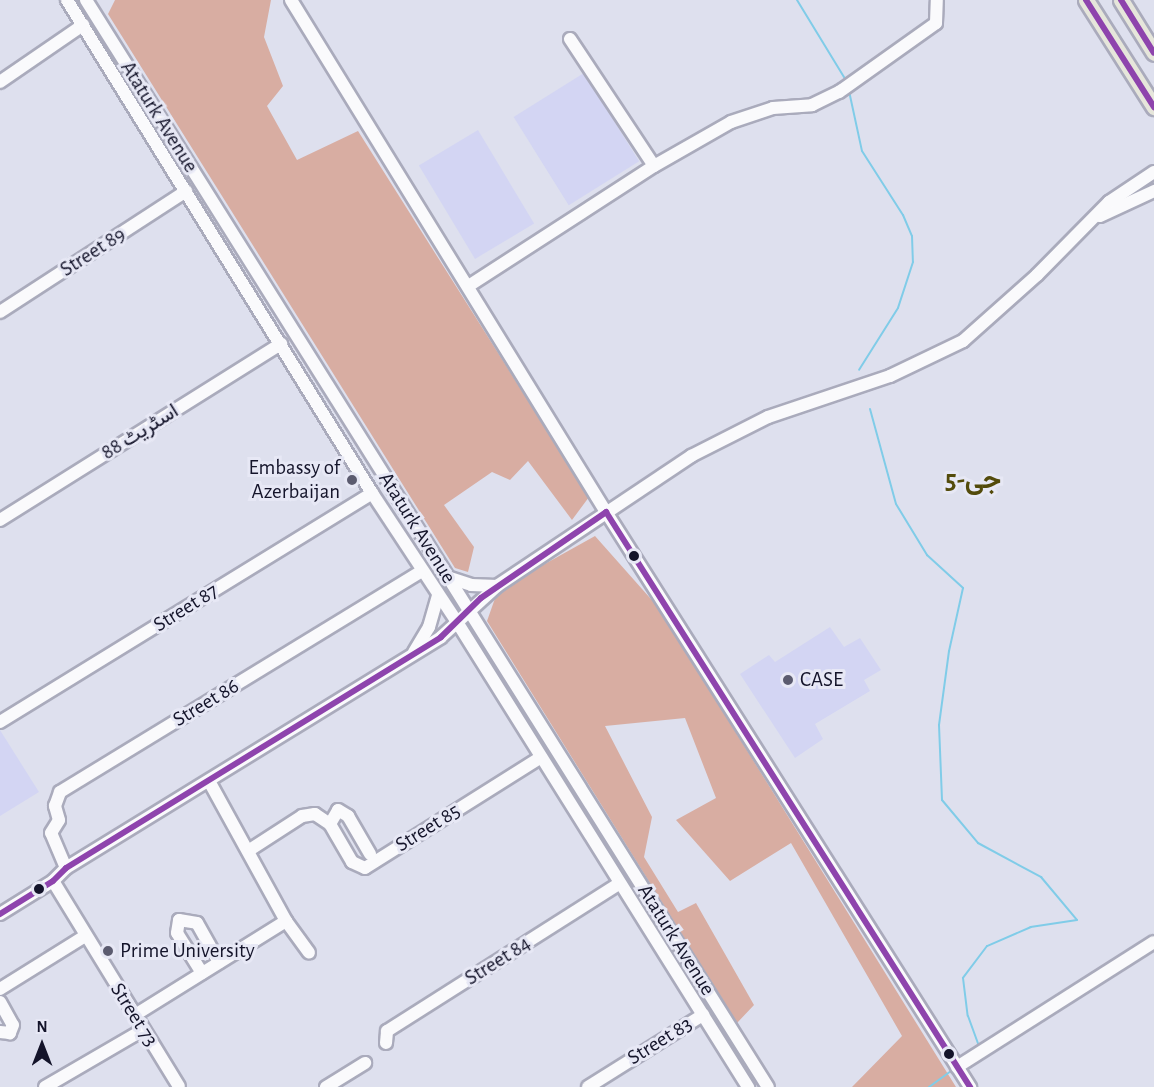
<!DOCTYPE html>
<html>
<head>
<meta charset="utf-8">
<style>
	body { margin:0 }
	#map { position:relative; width:1154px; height:1087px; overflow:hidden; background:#dee0ee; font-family:"Alegreya Sans",Vazirmatn,sans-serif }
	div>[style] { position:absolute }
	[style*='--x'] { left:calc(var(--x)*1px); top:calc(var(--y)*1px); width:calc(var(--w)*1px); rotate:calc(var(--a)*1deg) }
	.built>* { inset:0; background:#d3d5f3; transform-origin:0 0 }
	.forest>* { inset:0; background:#d8ada2 }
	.stream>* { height:2px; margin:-1px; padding:0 1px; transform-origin:1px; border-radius:1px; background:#80cce8 }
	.roads { filter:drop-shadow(2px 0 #aaabbc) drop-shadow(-2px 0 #aaabbc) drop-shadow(0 2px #aaabbc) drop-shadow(0 -2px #aaabbc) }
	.minor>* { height:12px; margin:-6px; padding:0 6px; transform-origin:6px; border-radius:6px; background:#fafafc }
	.major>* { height:15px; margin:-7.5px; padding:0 7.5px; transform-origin:7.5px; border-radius:7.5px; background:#e6e6db }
	.bus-1>* { height:6px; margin:-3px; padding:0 3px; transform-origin:3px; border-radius:3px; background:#8e44ad }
	.dots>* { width:16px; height:16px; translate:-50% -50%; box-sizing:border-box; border:3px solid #e7e8f5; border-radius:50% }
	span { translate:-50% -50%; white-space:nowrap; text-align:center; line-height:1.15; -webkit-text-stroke:6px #e7e8f5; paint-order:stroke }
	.street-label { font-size:21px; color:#14142a }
	.poi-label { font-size:21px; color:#14142a }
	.right { translate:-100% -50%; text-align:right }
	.left { translate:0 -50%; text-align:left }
	.district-label { font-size:27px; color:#534b0b; font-weight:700 }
	.north { position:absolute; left:12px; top:1015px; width:60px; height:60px; -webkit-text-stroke:4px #e7e8f5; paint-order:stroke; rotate:0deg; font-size:16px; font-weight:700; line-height:24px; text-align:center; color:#14142a }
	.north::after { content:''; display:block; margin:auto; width:21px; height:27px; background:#14142a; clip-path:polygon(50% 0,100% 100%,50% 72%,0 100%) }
</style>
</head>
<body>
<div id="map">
	<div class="built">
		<i style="left:584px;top:73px;width:104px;height:83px;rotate:58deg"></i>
		<i style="left:478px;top:130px;width:109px;height:69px;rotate:59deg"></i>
		<i style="clip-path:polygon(830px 627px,844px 647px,860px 638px,881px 670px,864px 680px,870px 691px,815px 724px,823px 739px,795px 758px,740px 674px,769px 655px,775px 662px)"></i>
		<i style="clip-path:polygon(0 730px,39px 792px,0 816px)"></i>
	</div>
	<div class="forest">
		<i style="clip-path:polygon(115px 0,271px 0,264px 37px,283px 86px,267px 106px,297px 160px,358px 131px,589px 497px,572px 520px,528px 461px,510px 480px,492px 472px,444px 505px,474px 547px,468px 572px,455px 568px,108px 14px)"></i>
		<i style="clip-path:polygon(595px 536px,658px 607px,956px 1087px,852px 1087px,902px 1036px,791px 843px,730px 881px,676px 820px,716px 798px,685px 718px,605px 726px,652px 817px,644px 857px,678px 912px,696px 903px,754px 1005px,737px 1023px,487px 621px,498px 590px)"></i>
	</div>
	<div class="stream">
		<i style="--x:797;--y:0;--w:96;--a:58.6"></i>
		<i style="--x:849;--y:91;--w:61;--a:77.8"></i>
		<i style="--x:862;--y:151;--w:76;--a:57.4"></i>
		<i style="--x:903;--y:215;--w:23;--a:67"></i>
		<i style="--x:912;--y:236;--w:26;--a:88"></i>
		<i style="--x:913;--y:262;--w:48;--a:108.1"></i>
		<i style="--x:898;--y:308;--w:73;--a:122.2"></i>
		<i style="--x:870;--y:409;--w:98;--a:74.7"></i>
		<i style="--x:896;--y:504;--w:60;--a:58.7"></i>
		<i style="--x:927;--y:555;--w:49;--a:42.5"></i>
		<i style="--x:963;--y:588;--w:65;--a:102.5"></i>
		<i style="--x:949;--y:651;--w:75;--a:97.7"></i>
		<i style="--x:939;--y:725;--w:75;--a:87.7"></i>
		<i style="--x:942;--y:800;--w:56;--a:50.1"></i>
		<i style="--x:978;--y:843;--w:72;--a:28.4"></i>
		<i style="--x:1041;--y:877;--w:56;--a:50.1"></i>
		<i style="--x:1077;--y:920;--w:47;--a:171.3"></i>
		<i style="--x:1031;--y:927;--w:48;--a:156.6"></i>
		<i style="--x:987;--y:946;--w:40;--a:127"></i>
		<i style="--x:963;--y:978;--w:38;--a:83"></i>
		<i style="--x:968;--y:1016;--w:33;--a:70"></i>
		<i style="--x:929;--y:1087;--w:31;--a:-36"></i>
	</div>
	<div class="roads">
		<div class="minor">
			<i style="--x:67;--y:0;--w:580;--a:58.26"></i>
			<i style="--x:372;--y:493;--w:154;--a:56.6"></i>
			<i style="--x:457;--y:622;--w:549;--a:57.96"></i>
			<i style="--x:86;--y:0;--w:1283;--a:57.9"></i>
			<i style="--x:291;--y:0;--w:601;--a:58.4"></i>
			<i style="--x:606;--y:512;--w:681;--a:57.66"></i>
			<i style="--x:570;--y:39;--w:152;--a:56.5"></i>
			<i style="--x:0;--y:82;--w:101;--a:-34.5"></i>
			<i style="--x:1100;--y:216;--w:60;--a:-24.8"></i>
			<i style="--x:470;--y:285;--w:219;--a:-32.9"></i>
			<i style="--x:654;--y:166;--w:89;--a:-29.7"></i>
			<i style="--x:731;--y:122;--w:44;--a:-18.4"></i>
			<i style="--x:773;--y:108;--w:39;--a:-4"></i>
			<i style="--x:812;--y:105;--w:30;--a:-26"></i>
			<i style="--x:839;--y:92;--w:119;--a:-35.4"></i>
			<i style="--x:936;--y:23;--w:23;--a:-88"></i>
			<i style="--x:0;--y:312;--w:222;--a:-33"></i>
			<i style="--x:0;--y:520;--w:332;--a:-32.1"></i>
			<i style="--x:447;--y:577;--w:25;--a:18"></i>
			<i style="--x:471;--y:585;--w:26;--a:2"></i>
			<i style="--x:414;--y:652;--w:29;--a:-59"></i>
			<i style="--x:429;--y:627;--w:32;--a:-74"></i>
			<i style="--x:0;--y:722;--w:437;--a:-31.6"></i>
			<i style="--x:209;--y:781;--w:160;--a:61.2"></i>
			<i style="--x:286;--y:921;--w:39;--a:54"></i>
			<i style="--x:330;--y:824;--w:16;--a:-60"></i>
			<i style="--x:338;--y:810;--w:12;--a:31"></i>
			<i style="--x:348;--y:816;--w:44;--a:59.9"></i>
			<i style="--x:248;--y:851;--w:64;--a:-32.9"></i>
			<i style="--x:302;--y:816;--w:13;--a:-9"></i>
			<i style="--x:315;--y:814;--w:18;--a:34"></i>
			<i style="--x:330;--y:824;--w:44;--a:59.9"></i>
			<i style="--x:352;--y:862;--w:14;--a:25"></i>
			<i style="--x:365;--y:868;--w:208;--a:-32.2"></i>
			<i style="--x:66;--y:868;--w:38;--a:-113"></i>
			<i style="--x:51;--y:833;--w:15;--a:-58"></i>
			<i style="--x:59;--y:820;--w:15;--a:-106"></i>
			<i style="--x:55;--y:806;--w:15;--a:-70"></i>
			<i style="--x:60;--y:792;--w:424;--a:-31.4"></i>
			<i style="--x:53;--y:881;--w:241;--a:58.5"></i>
			<i style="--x:0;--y:914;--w:62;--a:-31.9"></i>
			<i style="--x:53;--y:881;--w:18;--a:-45"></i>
			<i style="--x:66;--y:868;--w:440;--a:-31.6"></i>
			<i style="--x:441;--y:637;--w:76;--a:-42.3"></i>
			<i style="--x:497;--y:586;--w:234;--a:-33.8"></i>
			<i style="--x:691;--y:456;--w:86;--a:-26.9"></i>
			<i style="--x:768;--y:417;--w:129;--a:-18.6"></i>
			<i style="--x:890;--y:376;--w:81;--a:-25.6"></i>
			<i style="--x:963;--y:341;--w:99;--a:-41.7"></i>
			<i style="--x:1037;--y:275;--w:103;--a:-45.4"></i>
			<i style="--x:1109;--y:202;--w:54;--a:-33.7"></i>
			<i style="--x:202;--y:973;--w:47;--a:-122"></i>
			<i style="--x:177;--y:933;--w:13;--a:-81"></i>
			<i style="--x:179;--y:920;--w:18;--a:9"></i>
			<i style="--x:197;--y:923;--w:45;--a:60.6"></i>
			<i style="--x:0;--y:989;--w:100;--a:-31.9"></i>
			<i style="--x:0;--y:1002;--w:26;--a:61"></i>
			<i style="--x:13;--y:1025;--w:9;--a:111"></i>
			<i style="--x:10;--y:1033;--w:10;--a:-174"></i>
			<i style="--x:135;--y:1015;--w:178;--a:-31.9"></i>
			<i style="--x:386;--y:1043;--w:12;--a:-85"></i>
			<i style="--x:387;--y:1031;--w:275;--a:-32.4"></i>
			<i style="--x:957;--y:1067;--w:233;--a:-32.4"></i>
			<i style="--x:45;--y:1087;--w:113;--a:-30.2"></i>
			<i style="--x:326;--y:1087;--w:46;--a:-31.6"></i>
			<i style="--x:588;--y:1087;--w:136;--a:-32.1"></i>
		</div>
		<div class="major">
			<i style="--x:1086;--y:0;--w:127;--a:57.6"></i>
			<i style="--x:1121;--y:0;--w:62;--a:58.1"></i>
		</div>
	</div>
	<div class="bus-1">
		<i style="--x:1086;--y:0;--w:127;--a:57.6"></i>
		<i style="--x:1121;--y:0;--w:62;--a:58.1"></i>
		<i style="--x:0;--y:914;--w:62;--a:-31.9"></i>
		<i style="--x:53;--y:881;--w:18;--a:-45"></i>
		<i style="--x:66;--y:868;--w:440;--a:-31.6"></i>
		<i style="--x:441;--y:637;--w:56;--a:-44.3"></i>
		<i style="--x:481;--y:598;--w:152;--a:-34.5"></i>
		<i style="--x:606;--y:512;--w:681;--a:57.66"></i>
	</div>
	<div class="dots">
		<i style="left:352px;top:480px;background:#5b5b6f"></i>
		<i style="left:634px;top:556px;background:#14142a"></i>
		<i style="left:788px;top:680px;background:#5b5b6f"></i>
		<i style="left:39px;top:889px;background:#14142a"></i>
		<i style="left:108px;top:951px;background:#5b5b6f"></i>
		<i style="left:949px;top:1054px;background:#14142a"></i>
	</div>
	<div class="street-label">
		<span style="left:159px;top:117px;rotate:58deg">Ataturk Avenue</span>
		<span style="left:93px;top:252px;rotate:-33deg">Street 89</span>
		<span style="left:140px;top:432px;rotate:-32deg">اسٹریٹ 88</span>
		<span style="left:417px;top:528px;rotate:58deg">Ataturk Avenue</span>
		<span style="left:186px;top:608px;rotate:-32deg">Street 87</span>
		<span style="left:206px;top:703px;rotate:-31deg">Street 86</span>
		<span style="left:428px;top:828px;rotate:-32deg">Street 85</span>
		<span style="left:676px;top:940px;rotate:58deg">Ataturk Avenue</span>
		<span style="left:498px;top:961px;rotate:-32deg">Street 84</span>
		<span style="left:134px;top:1015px;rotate:58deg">Street 73</span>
		<span style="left:660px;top:1041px;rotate:-32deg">Street 83</span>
	</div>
	<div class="poi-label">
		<span class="right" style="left:340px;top:480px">Embassy of<br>Azerbaijan</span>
		<span class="left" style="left:800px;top:680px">CASE</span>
		<span class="left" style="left:120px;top:951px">Prime University</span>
	</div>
	<div class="district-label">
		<span style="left:973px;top:480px">جی-5</span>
	</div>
	<div class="north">N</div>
</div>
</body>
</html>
